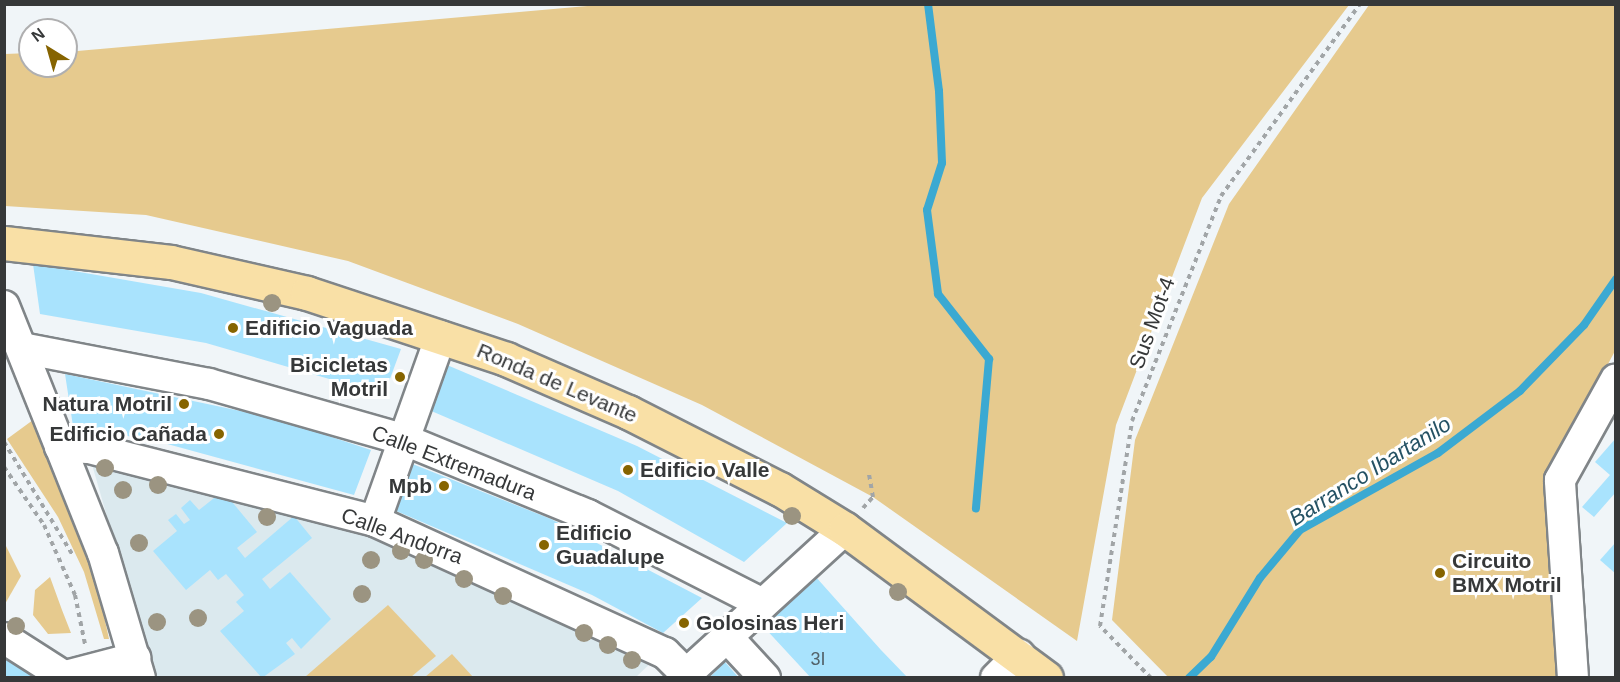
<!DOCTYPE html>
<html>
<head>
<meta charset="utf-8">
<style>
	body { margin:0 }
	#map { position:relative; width:1620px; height:682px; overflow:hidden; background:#f0f5f8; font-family:Arial,sans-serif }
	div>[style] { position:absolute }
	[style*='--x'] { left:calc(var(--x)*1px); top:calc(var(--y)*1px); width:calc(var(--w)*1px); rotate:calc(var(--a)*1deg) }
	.built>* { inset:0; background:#dbe9ee }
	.green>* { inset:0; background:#e6ca8e }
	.stream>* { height:8px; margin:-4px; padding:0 4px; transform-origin:4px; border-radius:4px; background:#3ba9d2 }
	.building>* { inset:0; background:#a9e3fd }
	.path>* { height:4px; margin-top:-2px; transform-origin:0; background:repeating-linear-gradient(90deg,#a1a5a7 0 4.5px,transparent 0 9px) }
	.roads { filter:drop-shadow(2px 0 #808588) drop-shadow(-2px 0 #808588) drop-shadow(0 2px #808588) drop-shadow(0 -2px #808588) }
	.minor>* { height:30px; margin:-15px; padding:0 15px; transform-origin:15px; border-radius:15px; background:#fff }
	.major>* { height:33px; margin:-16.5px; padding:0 16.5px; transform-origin:16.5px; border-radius:16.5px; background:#f9e0a6 }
	.trees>* { width:18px; height:18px; margin:-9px; border-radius:50%; background:#9b9481 }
	.dots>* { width:16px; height:16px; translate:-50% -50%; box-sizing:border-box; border:3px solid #fff; border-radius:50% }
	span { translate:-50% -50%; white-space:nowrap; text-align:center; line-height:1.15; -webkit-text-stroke:6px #fff; paint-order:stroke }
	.number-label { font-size:18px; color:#53636a }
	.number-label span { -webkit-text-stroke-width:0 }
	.street-label { font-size:21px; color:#363839 }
	.poi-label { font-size:21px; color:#363839; font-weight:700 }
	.left { translate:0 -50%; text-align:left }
	.right { translate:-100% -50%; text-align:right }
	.water-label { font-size:22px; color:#255264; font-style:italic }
	.frame { position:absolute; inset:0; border:6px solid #363839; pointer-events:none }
	.north { position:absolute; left:18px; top:18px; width:60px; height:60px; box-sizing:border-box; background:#fff; border:2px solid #afafb0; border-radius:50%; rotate:323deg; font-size:16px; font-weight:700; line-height:24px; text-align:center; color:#363839 }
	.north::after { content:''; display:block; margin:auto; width:21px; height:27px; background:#866400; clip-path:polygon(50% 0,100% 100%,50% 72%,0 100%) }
</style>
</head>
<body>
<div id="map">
	<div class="built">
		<i style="clip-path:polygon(89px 454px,409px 539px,656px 658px,635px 678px,153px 677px)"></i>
	</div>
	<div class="green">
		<i style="clip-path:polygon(610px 4px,1349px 5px,1202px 198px,1116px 425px,1077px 641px,873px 497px,702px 405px,518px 324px,348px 261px,146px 215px,5px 206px,5px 54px,30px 53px,30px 66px,66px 66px,66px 52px)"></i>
		<i style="clip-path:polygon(1369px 5px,1615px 5px,1615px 351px,1550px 472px,1561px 677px,1168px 677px,1112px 620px,1135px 440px,1229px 204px)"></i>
		<i style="clip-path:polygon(33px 420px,93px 565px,109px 639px,104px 639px,84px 572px,58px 517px,7px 439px)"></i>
		<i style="clip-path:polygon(5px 544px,21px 576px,5px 604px)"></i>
		<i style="clip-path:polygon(50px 577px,62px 610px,71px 633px,48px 634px,33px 615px,35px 590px)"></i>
		<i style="clip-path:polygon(388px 605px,436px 656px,411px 677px,305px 677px)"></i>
		<i style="clip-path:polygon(452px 654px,473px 677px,425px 677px)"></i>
	</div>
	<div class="stream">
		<i style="--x:928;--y:4;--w:88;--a:82.8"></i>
		<i style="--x:939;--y:91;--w:72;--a:87.6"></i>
		<i style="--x:942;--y:163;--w:49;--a:107.7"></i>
		<i style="--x:927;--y:210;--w:85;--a:82.5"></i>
		<i style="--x:938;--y:294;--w:83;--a:51.9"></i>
		<i style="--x:989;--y:359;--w:150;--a:95"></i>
		<i style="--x:1189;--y:678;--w:30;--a:-44"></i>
		<i style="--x:1211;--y:657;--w:93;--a:-58.2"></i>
		<i style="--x:1260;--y:578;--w:62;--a:-50.2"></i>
		<i style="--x:1300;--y:530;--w:158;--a:-29.2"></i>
		<i style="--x:1438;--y:453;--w:103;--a:-37.1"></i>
		<i style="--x:1520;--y:391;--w:92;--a:-45.9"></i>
		<i style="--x:1584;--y:325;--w:56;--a:-55.2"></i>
	</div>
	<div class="building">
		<i style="clip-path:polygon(33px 264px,201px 293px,401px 349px,384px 395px,206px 343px,40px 314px)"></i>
		<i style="clip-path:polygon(447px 365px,637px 446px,787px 523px,744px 562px,618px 491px,429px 410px)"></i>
		<i style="clip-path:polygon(65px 374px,274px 418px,371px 450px,354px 495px,160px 442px,73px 426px)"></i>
		<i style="clip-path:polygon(1616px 438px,1616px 492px,1594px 517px,1582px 507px,1610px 475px,1595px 462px)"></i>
		<i style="clip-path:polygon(410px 463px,551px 519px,702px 598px,663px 633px,592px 595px,394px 510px)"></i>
		<i style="clip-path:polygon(223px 491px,257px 532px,237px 548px,245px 558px,294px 516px,312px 538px,262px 579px,270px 589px,290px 572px,331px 619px,301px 649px,292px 638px,286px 643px,295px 654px,262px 678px,220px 631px,244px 611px,236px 602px,244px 595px,226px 574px,218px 580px,210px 570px,186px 590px,153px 551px,177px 531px,168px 520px,176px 514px,184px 524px,190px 520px,181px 508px,190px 500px,199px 510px)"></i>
		<i style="clip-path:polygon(1616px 542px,1616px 574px,1600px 560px)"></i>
		<i style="clip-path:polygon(815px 576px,881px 650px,908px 678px,811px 678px,762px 625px)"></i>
		<i style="clip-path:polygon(5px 657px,33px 674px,31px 678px,5px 678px)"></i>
		<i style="clip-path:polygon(725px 662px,739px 678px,709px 678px)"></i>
	</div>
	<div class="path">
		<i style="--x:4;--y:442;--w:131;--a:58.7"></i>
		<i style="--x:4;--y:467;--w:70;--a:55.4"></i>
		<i style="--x:44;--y:525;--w:77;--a:66.1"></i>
		<i style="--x:75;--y:595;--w:50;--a:78.5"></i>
		<i style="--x:863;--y:508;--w:15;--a:-48"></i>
		<i style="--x:873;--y:497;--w:23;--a:-100"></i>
		<i style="--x:1151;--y:678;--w:73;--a:-134.4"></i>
		<i style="--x:1100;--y:626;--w:207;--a:-81.1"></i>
		<i style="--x:1132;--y:421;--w:242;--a:-68.4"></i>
		<i style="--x:1221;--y:196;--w:237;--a:-54.1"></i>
	</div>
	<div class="roads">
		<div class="minor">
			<i style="--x:4;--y:306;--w:266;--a:68.2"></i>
			<i style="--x:103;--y:553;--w:130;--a:73.5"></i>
			<i style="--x:22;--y:348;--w:190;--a:10.9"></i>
			<i style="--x:209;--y:384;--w:204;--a:15.9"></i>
			<i style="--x:405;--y:440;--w:198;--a:22.3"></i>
			<i style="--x:588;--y:515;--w:196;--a:27"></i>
			<i style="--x:60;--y:447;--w:29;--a:2"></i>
			<i style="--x:89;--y:448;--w:295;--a:14.3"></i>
			<i style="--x:375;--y:521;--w:319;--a:24.5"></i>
			<i style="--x:665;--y:653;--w:30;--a:45"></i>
			<i style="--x:375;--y:521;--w:196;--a:-70.4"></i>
			<i style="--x:727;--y:637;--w:56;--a:47.2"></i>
			<i style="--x:4;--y:638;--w:69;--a:32.5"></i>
			<i style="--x:58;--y:678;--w:80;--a:-14.6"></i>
			<i style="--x:682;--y:678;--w:221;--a:-42.4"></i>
			<i style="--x:996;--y:678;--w:33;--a:-45"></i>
			<i style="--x:1573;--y:678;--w:198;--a:-93.8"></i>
			<i style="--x:1560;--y:480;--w:115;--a:-61"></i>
		</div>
		<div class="major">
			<i style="--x:4;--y:243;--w:168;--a:6.5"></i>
			<i style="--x:171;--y:262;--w:139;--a:12.8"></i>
			<i style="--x:307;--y:293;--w:210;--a:18.3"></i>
			<i style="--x:506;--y:359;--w:133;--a:23.5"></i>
			<i style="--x:628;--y:412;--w:170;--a:26.9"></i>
			<i style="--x:780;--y:489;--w:76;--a:31.6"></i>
			<i style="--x:845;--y:529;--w:250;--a:36.5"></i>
		</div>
	</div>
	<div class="trees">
		<i style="left:272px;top:303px"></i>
		<i style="left:105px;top:468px"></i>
		<i style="left:158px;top:485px"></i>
		<i style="left:123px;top:490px"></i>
		<i style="left:792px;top:516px"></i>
		<i style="left:267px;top:517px"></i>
		<i style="left:139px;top:543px"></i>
		<i style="left:401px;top:551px"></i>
		<i style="left:371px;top:560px"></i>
		<i style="left:424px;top:560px"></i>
		<i style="left:464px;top:579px"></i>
		<i style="left:898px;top:592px"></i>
		<i style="left:362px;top:594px"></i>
		<i style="left:503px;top:596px"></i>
		<i style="left:198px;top:618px"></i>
		<i style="left:157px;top:622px"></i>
		<i style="left:16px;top:626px"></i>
		<i style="left:584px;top:633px"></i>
		<i style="left:608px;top:645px"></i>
		<i style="left:632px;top:660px"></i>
	</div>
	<div class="dots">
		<i style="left:233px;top:328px;background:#866400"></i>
		<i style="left:400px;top:377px;background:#866400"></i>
		<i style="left:184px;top:404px;background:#866400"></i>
		<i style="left:219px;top:434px;background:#866400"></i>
		<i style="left:628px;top:470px;background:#866400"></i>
		<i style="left:444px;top:486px;background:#866400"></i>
		<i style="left:544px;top:545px;background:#866400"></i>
		<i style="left:1440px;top:573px;background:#866400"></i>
		<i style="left:684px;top:623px;background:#866400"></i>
	</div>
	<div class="number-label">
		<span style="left:818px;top:659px">3I</span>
	</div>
	<div class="street-label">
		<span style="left:1152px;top:323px;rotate:-70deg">Sus Mot-4</span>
		<span style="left:557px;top:383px;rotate:23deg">Ronda de Levante</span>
		<span style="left:454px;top:463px;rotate:21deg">Calle Extremadura</span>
		<span style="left:402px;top:536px;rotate:20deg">Calle Andorra</span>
	</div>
	<div class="poi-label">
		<span class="left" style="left:245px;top:328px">Edificio Vaguada</span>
		<span class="right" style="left:388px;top:377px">Bicicletas<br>Motril</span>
		<span class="right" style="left:172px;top:404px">Natura Motril</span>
		<span class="right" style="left:207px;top:434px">Edificio Cañada</span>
		<span class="left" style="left:640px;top:470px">Edificio Valle</span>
		<span class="right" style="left:432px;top:486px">Mpb</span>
		<span class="left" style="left:556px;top:545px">Edificio<br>Guadalupe</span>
		<span class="left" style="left:1452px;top:573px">Circuito<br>BMX Motril</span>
		<span class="left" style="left:696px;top:623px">Golosinas Heri</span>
	</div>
	<div class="water-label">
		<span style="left:1370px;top:471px;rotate:-32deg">Barranco Ibartanilo</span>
	</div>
	<div class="frame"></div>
	<div class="north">N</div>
</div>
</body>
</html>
